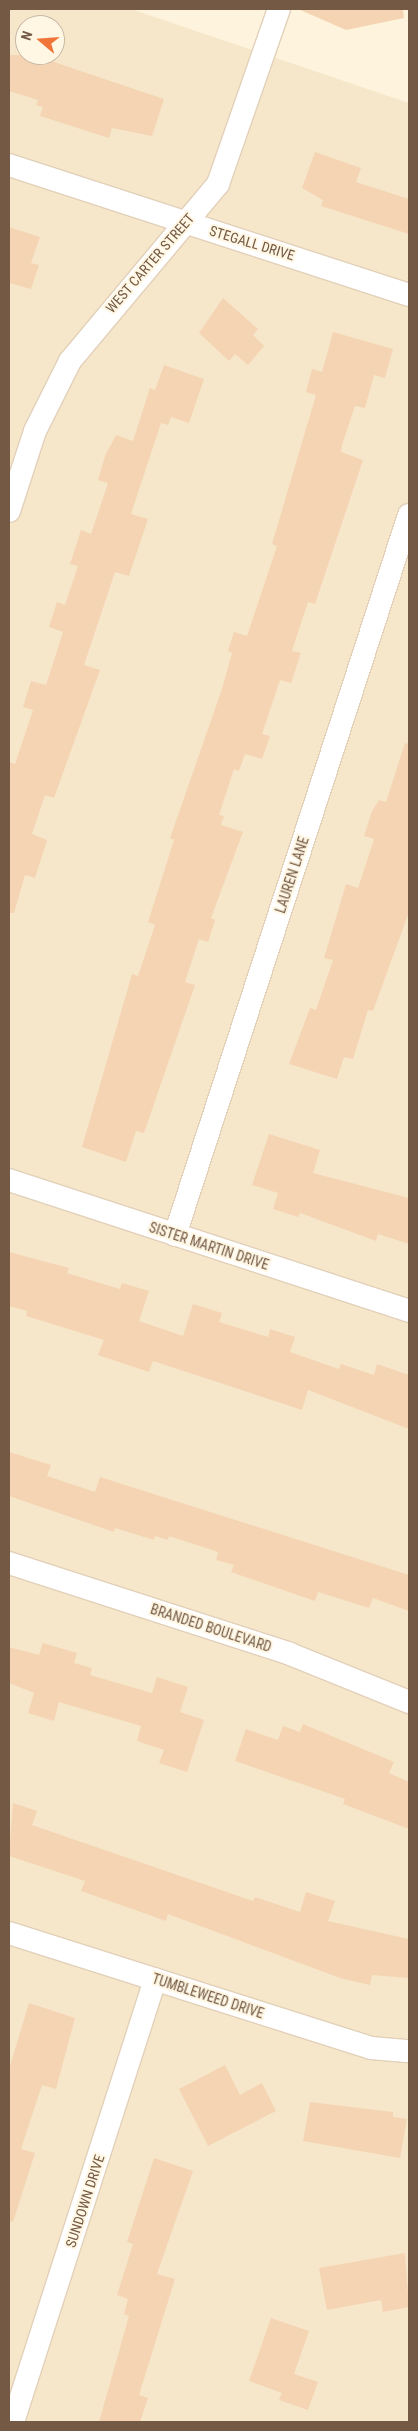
<!DOCTYPE html>
<html>
<head>
<meta charset="utf-8">
<style>
	body { margin:0 }
	#map { position:relative; width:418px; height:2431px; overflow:hidden; background:#fef4dd; font-family:"Roboto Condensed",sans-serif }
	div>[style] { position:absolute }
	[style*='--x'] { left:calc(var(--x)*1px); top:calc(var(--y)*1px); width:calc(var(--w)*1px); rotate:calc(var(--a)*1deg) }
	.residential>* { inset:0; background:#f6e7cb }
	.building>* { inset:0; background:#f5d4b3 }
	.roads { filter:drop-shadow(1px 0 #e2d0b9) drop-shadow(-1px 0 #e2d0b9) drop-shadow(0 1px #e2d0b9) drop-shadow(0 -1px #e2d0b9) }
	.street>* { height:22px; margin:-11px; padding:0 11px; transform-origin:11px; border-radius:11px; background:#fff }
	span { translate:-50% -50%; white-space:nowrap; text-align:center; line-height:1.15; -webkit-text-stroke:4px #fff7e4; paint-order:stroke }
	.street-label { font-size:14px; color:#745a44 }
	.frame { position:absolute; inset:0; border:10px solid #745a44; pointer-events:none }
	.north { position:absolute; left:15px; top:15px; width:50px; height:50px; box-sizing:border-box; background:#fff7e4; border:1px solid #c7b8a4; border-radius:50%; rotate:288deg; font-size:14px; font-weight:700; line-height:20px; text-align:center; color:#745a44 }
	.north::after { content:''; display:block; margin:auto; width:18px; height:22px; background:#f17539; clip-path:polygon(50% 0,100% 100%,50% 72%,0 100%) }
</style>
</head>
<body>
<div id="map">
	<div class="residential">
		<i style="clip-path:polygon(evenodd,9px 9px,131px 9px,409px 103px,409px 2422px,9px 2422px,9px 9px,25px 25px,55px 25px,55px 55px,25px 55px,25px 25px)"></i>
	</div>
	<div class="building">
		<i style="clip-path:polygon(298px 9px,403px 9px,404px 18px,346px 30px)"></i>
		<i style="clip-path:polygon(9px 55px,53px 55px,51px 61px,164px 99px,152px 136px,112px 128px,109px 138px,40px 116px,43px 107px,36px 105px,38px 100px,9px 91px)"></i>
		<i style="clip-path:polygon(315px 152px,361px 168px,356px 182px,409px 199px,409px 234px,321px 206px,323px 200px,302px 188px)"></i>
		<i style="clip-path:polygon(9px 227px,40px 237px,31px 263px,39px 265px,31px 289px,9px 283px)"></i>
		<i style="clip-path:polygon(223px 298px,258px 329px,253px 335px,264px 346px,248px 365px,235px 354px,229px 361px,199px 333px)"></i>
		<i style="clip-path:polygon(333px 332px,393px 349px,385px 378px,374px 375px,365px 408px,355px 406px,342px 445px,341px 452px,363px 460px,315px 604px,308px 602px,292px 651px,301px 653px,291px 683px,280px 680px,262px 734px,270px 736px,262px 759px,245px 754px,239px 771px,234px 769px,219px 815px,224px 816px,221px 825px,243px 832px,211px 918px,215px 920px,208px 942px,199px 939px,185px 982px,195px 985px,144px 1133px,136px 1131px,126px 1162px,82px 1147px,132px 974px,138px 976px,155px 925px,148px 922px,174px 840px,170px 838px,222px 689px,232px 653px,228px 651px,234px 632px,247px 636px,277px 546px,272px 544px,316px 395px,306px 392px,312px 369px,322px 372px)"></i>
		<i style="clip-path:polygon(164px 365px,204px 379px,189px 423px,171px 417px,168px 425px,161px 423px,131px 514px,148px 519px,129px 576px,115px 572px,84px 665px,100px 670px,54px 798px,45px 795px,32px 834px,47px 840px,35px 878px,25px 875px,14px 913px,9px 913px,9px 762px,15px 764px,33px 710px,23px 707px,31px 681px,46px 685px,63px 632px,49px 627px,57px 602px,65px 605px,78px 566px,70px 564px,81px 530px,91px 534px,108px 483px,98px 480px,105px 456px,116px 435px,133px 441px,150px 388px,155px 390px)"></i>
		<i style="clip-path:polygon(405px 743px,409px 744px,409px 912px,373px 1011px,368px 1010px,353px 1059px,344px 1057px,337px 1079px,289px 1064px,310px 1008px,316px 1010px,333px 960px,324px 958px,346px 884px,358px 888px,374px 839px,364px 836px,372px 811px,379px 800px,386px 802px)"></i>
		<i style="clip-path:polygon(269px 1134px,320px 1150px,313px 1173px,409px 1198px,409px 1244px,378px 1234px,376px 1241px,300px 1213px,298px 1217px,273px 1209px,278px 1193px,252px 1185px)"></i>
		<i style="clip-path:polygon(9px 1252px,69px 1268px,67px 1273px,120px 1289px,122px 1283px,149px 1291px,139px 1321px,183px 1336px,193px 1304px,222px 1313px,219px 1322px,268px 1337px,270px 1329px,295px 1337px,290px 1352px,339px 1369px,341px 1364px,374px 1375px,377px 1364px,409px 1375px,409px 1429px,308px 1390px,302px 1410px,153px 1361px,149px 1372px,98px 1355px,104px 1340px,26px 1316px,27px 1311px,9px 1306px)"></i>
		<i style="clip-path:polygon(9px 1452px,51px 1465px,47px 1476px,95px 1492px,100px 1477px,409px 1575px,409px 1611px,373px 1598px,369px 1608px,318px 1592px,315px 1601px,231px 1572px,234px 1565px,216px 1560px,218px 1552px,169px 1536px,168px 1540px,155px 1536px,154px 1540px,115px 1528px,114px 1532px,9px 1496px)"></i>
		<i style="clip-path:polygon(43px 1643px,77px 1653px,74px 1663px,92px 1668px,90px 1675px,152px 1693px,157px 1677px,188px 1687px,180px 1712px,204px 1720px,187px 1772px,159px 1763px,164px 1750px,137px 1741px,141px 1726px,59px 1702px,54px 1721px,28px 1713px,34px 1693px,9px 1683px,9px 1647px,39px 1655px)"></i>
		<i style="clip-path:polygon(303px 1724px,394px 1762px,389px 1773px,409px 1782px,409px 1829px,343px 1804px,345px 1799px,235px 1761px,246px 1729px,278px 1740px,283px 1726px,300px 1732px)"></i>
		<i style="clip-path:polygon(13px 1803px,37px 1811px,32px 1825px,253px 1901px,255px 1897px,300px 1912px,306px 1892px,335px 1901px,328px 1921px,409px 1939px,409px 1978px,372px 1975px,370px 1985px,340px 1978px,168px 1914px,166px 1921px,81px 1891px,85px 1881px,9px 1856px)"></i>
		<i style="clip-path:polygon(29px 2003px,75px 2018px,56px 2089px,42px 2085px,21px 2149px,35px 2153px,13px 2222px,9px 2221px,9px 2069px)"></i>
		<i style="clip-path:polygon(225px 2065px,240px 2095px,262px 2083px,276px 2111px,208px 2146px,179px 2089px)"></i>
		<i style="clip-path:polygon(310px 2102px,393px 2112px,393px 2117px,407px 2119px,400px 2158px,303px 2141px)"></i>
		<i style="clip-path:polygon(154px 2158px,193px 2171px,157px 2274px,175px 2279px,139px 2395px,148px 2398px,140px 2422px,99px 2422px,129px 2316px,124px 2314px,128px 2299px,117px 2295px,133px 2244px,127px 2242px)"></i>
		<i style="clip-path:polygon(405px 2253px,409px 2307px,383px 2312px,381px 2300px,327px 2310px,319px 2268px)"></i>
		<i style="clip-path:polygon(271px 2318px,309px 2331px,294px 2374px,318px 2382px,308px 2410px,279px 2400px,282px 2393px,249px 2381px)"></i>
	</div>
	<div class="roads">
		<div class="street">
			<i style="--x:9;--y:165;--w:421;--a:18"></i>
			<i style="--x:9;--y:511;--w:84;--a:-72"></i>
			<i style="--x:35;--y:431;--w:78;--a:-63.4"></i>
			<i style="--x:70;--y:361;--w:231;--a:-50.1"></i>
			<i style="--x:218;--y:184;--w:185;--a:-70.8"></i>
			<i style="--x:9;--y:1180;--w:421;--a:18.1"></i>
			<i style="--x:175;--y:1235;--w:757;--a:-72"></i>
			<i style="--x:9;--y:1563;--w:295;--a:17.9"></i>
			<i style="--x:290;--y:1654;--w:128;--a:22"></i>
			<i style="--x:9;--y:1933;--w:380;--a:17.6"></i>
			<i style="--x:371;--y:2048;--w:38;--a:5"></i>
			<i style="--x:13;--y:2422;--w:465;--a:-72.2"></i>
		</div>
	</div>
	<div class="street-label">
		<span style="left:252px;top:243px;rotate:17deg">STEGALL DRIVE</span>
		<span style="left:150px;top:263px;rotate:-49deg">WEST CARTER STREET</span>
		<span style="left:292px;top:875px;rotate:-72deg">LAUREN LANE</span>
		<span style="left:209px;top:1246px;rotate:18deg">SISTER MARTIN DRIVE</span>
		<span style="left:211px;top:1628px;rotate:18deg">BRANDED BOULEVARD</span>
		<span style="left:208px;top:1996px;rotate:18deg">TUMBLEWEED DRIVE</span>
		<span style="left:85px;top:2201px;rotate:-72deg">SUNDOWN DRIVE</span>
	</div>
	<div class="frame"></div>
	<div class="north">N</div>
</div>
</body>
</html>
